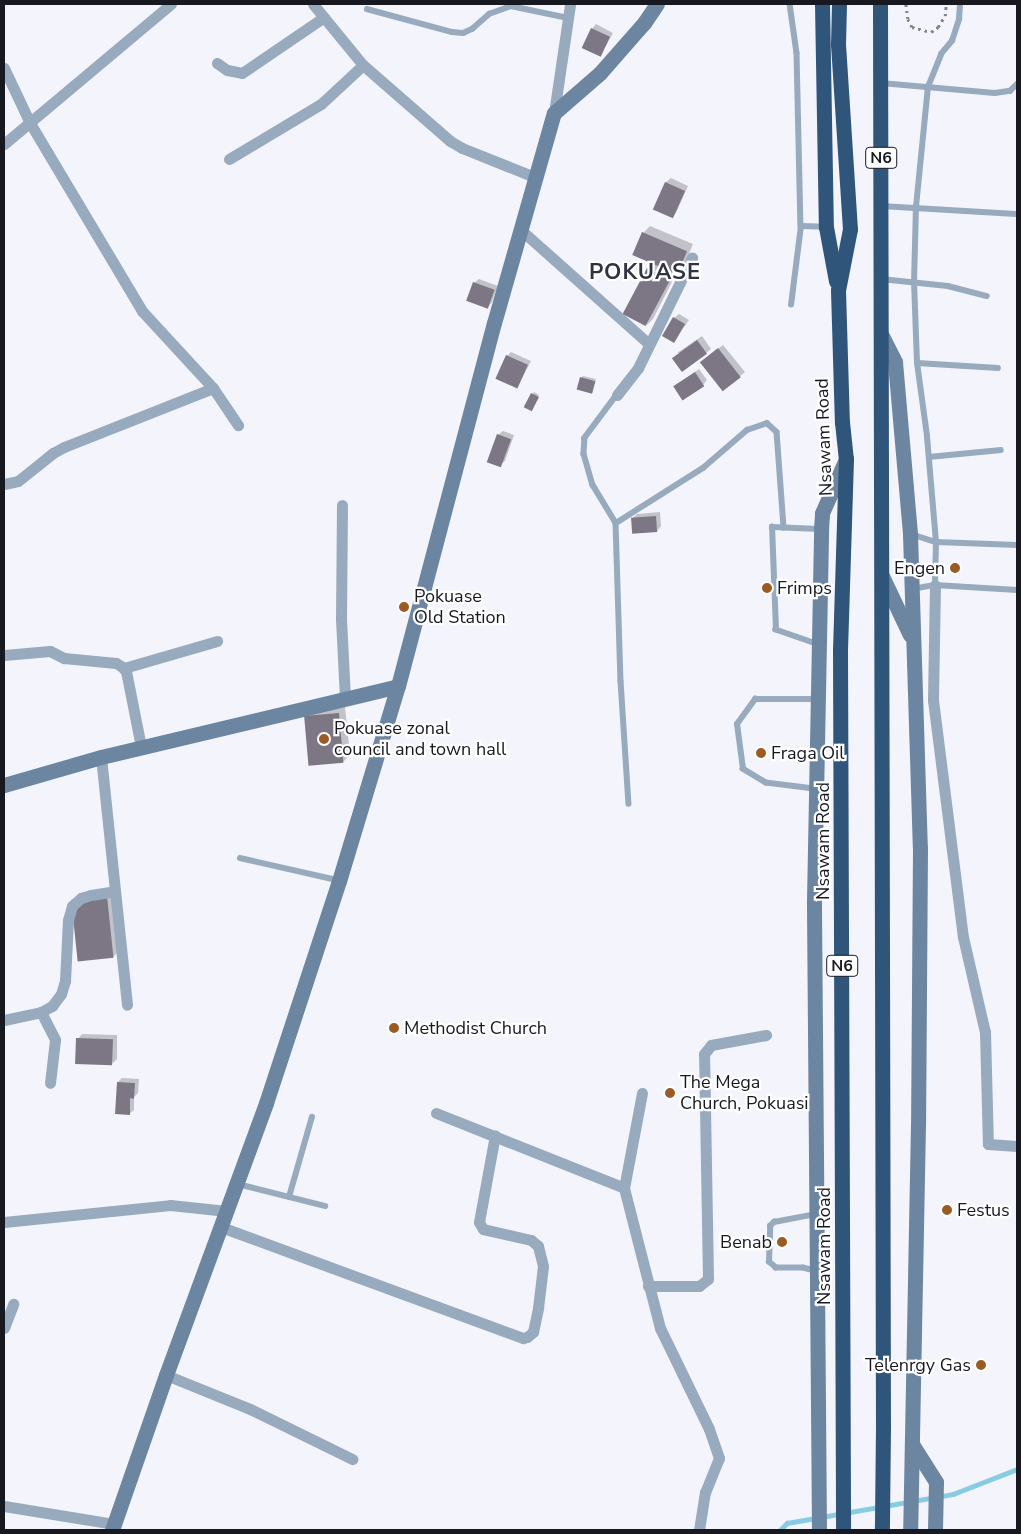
<!DOCTYPE html>
<html>
<head>
<meta charset="utf-8">
<style>
	body { margin:0 }
	#map { position:relative; width:1021px; height:1534px; overflow:hidden; background:#f3f4fc; font-family:"Nunito Sans",sans-serif }
	div>[style] { position:absolute }
	[style*='--x'] { left:calc(var(--x)*1px); top:calc(var(--y)*1px); width:calc(var(--w)*1px); rotate:calc(var(--a)*1deg) }
	.shadow>* { inset:0; background:#0003 }
	.stream>* { height:4.5px; margin:-2.25px; padding:0 2.25px; transform-origin:2.25px; border-radius:2.25px; background:#88cce3 }
	.building>* { inset:0; background:#7d7685; transform-origin:0 0 }
	.path>* { height:2.5px; margin-top:-1.25px; transform-origin:0; background:repeating-linear-gradient(90deg,#84858c 0 2.5px,transparent 0 6.5px) }
	.lane>* { height:5.5px; margin:-2.75px; padding:0 2.75px; transform-origin:2.75px; border-radius:2.75px; background:#98aabd }
	.street>* { height:11px; margin:-5.5px; padding:0 5.5px; transform-origin:5.5px; border-radius:5.5px; background:#98aabd }
	.secondary>* { height:15px; margin:-7.5px; padding:0 7.5px; transform-origin:7.5px; border-radius:7.5px; background:#6c86a1 }
	.highway>* { height:15px; margin:-7.5px; padding:0 7.5px; transform-origin:7.5px; border-radius:7.5px; background:#30557b }
	.dots>* { width:14px; height:14px; translate:-50% -50%; box-sizing:border-box; border:2px solid #fff; border-radius:50% }
	span { translate:-50% -50%; white-space:nowrap; text-align:center; line-height:1.15; -webkit-text-stroke:4.5px #fff; paint-order:stroke }
	.shield-label span { padding:1px 4px; background:#fff; border:1px solid; border-radius:4px; -webkit-text-stroke-width:0 }
	.shield-label { font-size:16px; color:#181920; font-weight:700 }
	.street-label { font-size:18px; color:#181920 }
	.poi-label { font-size:18px; color:#181920 }
	.right { translate:-100% -50%; text-align:right }
	.left { translate:0 -50%; text-align:left }
	.district-label { font-size:22px; color:#313341; font-weight:700; letter-spacing:1px }
	.frame { position:absolute; inset:0; border:5px solid #181920; pointer-events:none }
</style>
</head>
<body>
<div id="map">
	<div class="shadow">
		<i style="clip-path:polygon(596px 24px,613px 33px,600px 56px,592px 29px)"></i>
		<i style="clip-path:polygon(671px 178px,688px 186px,676px 213px,672px 217px,654px 209px,666px 182px)"></i>
		<i style="clip-path:polygon(650px 226px,693px 244px,684px 266px,677px 272px,653px 319px,647px 325px,648px 269px,654px 263px,643px 233px)"></i>
		<i style="clip-path:polygon(479px 279px,498px 286px,492px 302px,488px 307px,474px 283px)"></i>
		<i style="clip-path:polygon(679px 314px,689px 320px,674px 341px,674px 318px)"></i>
		<i style="clip-path:polygon(702px 336px,711px 349px,706px 353px,677px 353px)"></i>
		<i style="clip-path:polygon(723px 345px,745px 372px,723px 390px,706px 358px)"></i>
		<i style="clip-path:polygon(511px 352px,531px 361px,517px 388px,507px 356px)"></i>
		<i style="clip-path:polygon(699px 369px,707px 380px,703px 385px,675px 386px)"></i>
		<i style="clip-path:polygon(583px 376px,596px 379px,591px 392px,581px 378px)"></i>
		<i style="clip-path:polygon(534px 392px,539px 395px,532px 408px,524px 406px)"></i>
		<i style="clip-path:polygon(503px 431px,514px 435px,505px 461px,500px 465px,498px 435px)"></i>
		<i style="clip-path:polygon(660px 512px,661px 526px,657px 531px,634px 532px,633px 518px,637px 514px)"></i>
		<i style="clip-path:polygon(345px 707px,350px 755px,343px 762px,310px 765px,305px 716px,312px 710px)"></i>
		<i style="clip-path:polygon(113px 890px,120px 950px,113px 957px,79px 893px)"></i>
		<i style="clip-path:polygon(82px 1034px,117px 1035px,117px 1059px,113px 1063px,78px 1039px)"></i>
		<i style="clip-path:polygon(122px 1078px,139px 1079px,138px 1093px,134px 1097px,134px 1110px,129px 1114px,118px 1082px)"></i>
	</div>
	<div class="stream">
		<i style="--x:780;--y:1530;--w:10;--a:-45"></i>
		<i style="--x:787;--y:1523;--w:169;--a:-9.9"></i>
		<i style="--x:953;--y:1494;--w:69;--a:-21.3"></i>
	</div>
	<div class="building">
		<i style="left:591px;top:28px;width:21px;height:22px;rotate:25deg"></i>
		<i style="left:665px;top:182px;width:22px;height:30px;rotate:24deg"></i>
		<i style="left:642px;top:232px;width:49px;height:25px;rotate:23deg"></i>
		<i style="left:647px;top:268px;width:26px;height:52px;rotate:28deg"></i>
		<i style="left:473px;top:282px;width:23px;height:20px;rotate:20deg"></i>
		<i style="left:673px;top:317px;width:14px;height:22px;rotate:30deg"></i>
		<i style="left:697px;top:340px;width:17px;height:31px;rotate:54deg"></i>
		<i style="left:718px;top:348px;width:37px;height:23px;rotate:52deg"></i>
		<i style="left:506px;top:355px;width:24px;height:26px;rotate:24deg"></i>
		<i style="left:695px;top:372px;width:17px;height:26px;rotate:57deg"></i>
		<i style="left:580px;top:377px;width:16px;height:13px;rotate:15deg"></i>
		<i style="left:531px;top:393px;width:9px;height:16px;rotate:27deg"></i>
		<i style="left:497px;top:434px;width:15px;height:30px;rotate:20deg"></i>
		<i style="left:656px;top:516px;width:16px;height:25px;rotate:86deg"></i>
		<i style="left:339px;top:713px;width:50px;height:35px;rotate:85deg"></i>
		<i style="left:107px;top:896px;width:62px;height:36px;rotate:84deg"></i>
		<i style="left:76px;top:1038px;width:37px;height:26px;rotate:2deg"></i>
		<i style="clip-path:polygon(117px 1082px,135px 1083px,134px 1099px,130px 1098px,130px 1115px,115px 1114px)"></i>
	</div>
	<div class="path">
		<i style="--x:906;--y:4;--w:15;--a:82"></i>
		<i style="--x:908;--y:19;--w:9;--a:63"></i>
		<i style="--x:912;--y:27;--w:20;--a:15"></i>
		<i style="--x:931;--y:32;--w:9;--a:-36"></i>
		<i style="--x:938;--y:27;--w:13;--a:-58"></i>
		<i style="--x:945;--y:16;--w:12;--a:-85"></i>
	</div>
	<div class="lane">
		<i style="--x:790;--y:4;--w:49;--a:81.9"></i>
		<i style="--x:797;--y:53;--w:173;--a:88.7"></i>
		<i style="--x:801;--y:226;--w:23;--a:2"></i>
		<i style="--x:367;--y:9;--w:88;--a:15.1"></i>
		<i style="--x:452;--y:32;--w:11;--a:5"></i>
		<i style="--x:463;--y:33;--w:10;--a:-24"></i>
		<i style="--x:472;--y:29;--w:23;--a:-41"></i>
		<i style="--x:489;--y:14;--w:23;--a:-20"></i>
		<i style="--x:511;--y:6;--w:58;--a:11.9"></i>
		<i style="--x:881;--y:83;--w:114;--a:5"></i>
		<i style="--x:995;--y:93;--w:15;--a:-8"></i>
		<i style="--x:1010;--y:91;--w:10;--a:-45"></i>
		<i style="--x:881;--y:206;--w:135;--a:3.4"></i>
		<i style="--x:881;--y:279;--w:67;--a:6"></i>
		<i style="--x:948;--y:286;--w:40;--a:14.4"></i>
		<i style="--x:791;--y:305;--w:80;--a:-82.8"></i>
		<i style="--x:917;--y:363;--w:81;--a:3.5"></i>
		<i style="--x:617;--y:395;--w:54;--a:126.7"></i>
		<i style="--x:585;--y:438;--w:16;--a:94"></i>
		<i style="--x:584;--y:454;--w:32;--a:74"></i>
		<i style="--x:593;--y:485;--w:44;--a:58.8"></i>
		<i style="--x:616;--y:523;--w:158;--a:88.2"></i>
		<i style="--x:621;--y:681;--w:123;--a:86.3"></i>
		<i style="--x:929;--y:457;--w:72;--a:-5.6"></i>
		<i style="--x:616;--y:523;--w:103;--a:-32.3"></i>
		<i style="--x:703;--y:468;--w:58;--a:-40.8"></i>
		<i style="--x:747;--y:430;--w:21;--a:-19"></i>
		<i style="--x:767;--y:423;--w:13;--a:42"></i>
		<i style="--x:777;--y:432;--w:96;--a:85.8"></i>
		<i style="--x:911;--y:534;--w:26;--a:18"></i>
		<i style="--x:936;--y:542;--w:81;--a:2.1"></i>
		<i style="--x:935;--y:585;--w:43;--a:-88.7"></i>
		<i style="--x:936;--y:542;--w:106;--a:-94.9"></i>
		<i style="--x:927;--y:436;--w:74;--a:-97.8"></i>
		<i style="--x:917;--y:363;--w:80;--a:-92.1"></i>
		<i style="--x:914;--y:283;--w:76;--a:-88.5"></i>
		<i style="--x:916;--y:207;--w:121;--a:-84.3"></i>
		<i style="--x:928;--y:87;--w:35;--a:-68"></i>
		<i style="--x:941;--y:54;--w:17;--a:-50"></i>
		<i style="--x:952;--y:41;--w:23;--a:-72"></i>
		<i style="--x:959;--y:19;--w:15;--a:-86"></i>
		<i style="--x:912;--y:589;--w:23;--a:-10"></i>
		<i style="--x:935;--y:585;--w:82;--a:3.5"></i>
		<i style="--x:819;--y:645;--w:46;--a:-160.8"></i>
		<i style="--x:776;--y:630;--w:103;--a:-92.2"></i>
		<i style="--x:772;--y:527;--w:47;--a:2.4"></i>
		<i style="--x:814;--y:789;--w:48;--a:-172.9"></i>
		<i style="--x:766;--y:783;--w:27;--a:-149"></i>
		<i style="--x:743;--y:769;--w:45;--a:-97.6"></i>
		<i style="--x:737;--y:724;--w:31;--a:-54"></i>
		<i style="--x:755;--y:699;--w:61;--a:0"></i>
		<i style="--x:240;--y:858;--w:99;--a:12.8"></i>
		<i style="--x:238;--y:1184;--w:90;--a:14.2"></i>
		<i style="--x:289;--y:1197;--w:83;--a:-74"></i>
		<i style="--x:815;--y:1271;--w:12;--a:-166"></i>
		<i style="--x:803;--y:1268;--w:27;--a:180"></i>
		<i style="--x:776;--y:1268;--w:9;--a:-139"></i>
		<i style="--x:769;--y:1262;--w:36;--a:-88"></i>
		<i style="--x:770;--y:1226;--w:6;--a:-45"></i>
		<i style="--x:774;--y:1222;--w:43;--a:-10.8"></i>
	</div>
	<div class="street">
		<i style="--x:313;--y:4;--w:79;--a:50.7"></i>
		<i style="--x:363;--y:65;--w:116;--a:41.1"></i>
		<i style="--x:450;--y:141;--w:14;--a:30"></i>
		<i style="--x:462;--y:148;--w:81;--a:21.8"></i>
		<i style="--x:217;--y:63;--w:12;--a:35"></i>
		<i style="--x:227;--y:70;--w:15;--a:11"></i>
		<i style="--x:242;--y:73;--w:99;--a:-34.3"></i>
		<i style="--x:4;--y:68;--w:61;--a:64.7"></i>
		<i style="--x:30;--y:123;--w:219;--a:59.2"></i>
		<i style="--x:142;--y:311;--w:105;--a:47.3"></i>
		<i style="--x:213;--y:388;--w:45;--a:56"></i>
		<i style="--x:554;--y:113;--w:110;--a:-81.6"></i>
		<i style="--x:4;--y:144;--w:218;--a:-40"></i>
		<i style="--x:229;--y:159;--w:107;--a:-30.9"></i>
		<i style="--x:321;--y:104;--w:57;--a:-42.9"></i>
		<i style="--x:521;--y:230;--w:171;--a:41.7"></i>
		<i style="--x:617;--y:395;--w:34;--a:-52"></i>
		<i style="--x:638;--y:368;--w:123;--a:-63.9"></i>
		<i style="--x:4;--y:484;--w:14;--a:-12"></i>
		<i style="--x:18;--y:481;--w:45;--a:-38.7"></i>
		<i style="--x:53;--y:453;--w:13;--a:-29"></i>
		<i style="--x:64;--y:447;--w:160;--a:-21.6"></i>
		<i style="--x:342;--y:505;--w:114;--a:90.5"></i>
		<i style="--x:341;--y:619;--w:79;--a:87.1"></i>
		<i style="--x:935;--y:585;--w:115;--a:91"></i>
		<i style="--x:933;--y:700;--w:239;--a:82.8"></i>
		<i style="--x:963;--y:937;--w:98;--a:77"></i>
		<i style="--x:985;--y:1032;--w:112;--a:88.5"></i>
		<i style="--x:988;--y:1144;--w:29;--a:4"></i>
		<i style="--x:4;--y:655;--w:46;--a:-5"></i>
		<i style="--x:50;--y:651;--w:16;--a:27"></i>
		<i style="--x:64;--y:658;--w:52;--a:5.5"></i>
		<i style="--x:116;--y:663;--w:6;--a:31"></i>
		<i style="--x:121;--y:666;--w:7;--a:45"></i>
		<i style="--x:126;--y:671;--w:77;--a:78.8"></i>
		<i style="--x:124;--y:668;--w:97;--a:-16.2"></i>
		<i style="--x:101;--y:757;--w:249;--a:84"></i>
		<i style="--x:41;--y:1012;--w:31;--a:63"></i>
		<i style="--x:55;--y:1040;--w:43;--a:96.6"></i>
		<i style="--x:4;--y:1020;--w:38;--a:-12"></i>
		<i style="--x:41;--y:1012;--w:13;--a:-29"></i>
		<i style="--x:52;--y:1006;--w:15;--a:-53"></i>
		<i style="--x:61;--y:994;--w:14;--a:-73"></i>
		<i style="--x:65;--y:981;--w:61;--a:-87.2"></i>
		<i style="--x:68;--y:920;--w:15;--a:-74"></i>
		<i style="--x:72;--y:906;--w:12;--a:-42"></i>
		<i style="--x:81;--y:898;--w:10;--a:-17"></i>
		<i style="--x:91;--y:895;--w:24;--a:-9"></i>
		<i style="--x:642;--y:1093;--w:97;--a:100.7"></i>
		<i style="--x:624;--y:1188;--w:145;--a:75.6"></i>
		<i style="--x:660;--y:1328;--w:112;--a:64.1"></i>
		<i style="--x:709;--y:1429;--w:31;--a:71"></i>
		<i style="--x:719;--y:1458;--w:37;--a:112"></i>
		<i style="--x:705;--y:1492;--w:38;--a:99"></i>
		<i style="--x:436;--y:1113;--w:202;--a:21.7"></i>
		<i style="--x:4;--y:1222;--w:167;--a:-5.8"></i>
		<i style="--x:170;--y:1205;--w:57;--a:6"></i>
		<i style="--x:221;--y:1227;--w:322;--a:20.2"></i>
		<i style="--x:523;--y:1338;--w:4;--a:-14"></i>
		<i style="--x:527;--y:1337;--w:8;--a:-40"></i>
		<i style="--x:533;--y:1332;--w:25;--a:-78"></i>
		<i style="--x:538;--y:1308;--w:42;--a:-83.2"></i>
		<i style="--x:543;--y:1266;--w:21;--a:-104"></i>
		<i style="--x:538;--y:1246;--w:9;--a:-139"></i>
		<i style="--x:531;--y:1240;--w:49;--a:-167.1"></i>
		<i style="--x:483;--y:1229;--w:8;--a:-120"></i>
		<i style="--x:479;--y:1222;--w:88;--a:-79.6"></i>
		<i style="--x:648;--y:1286;--w:51;--a:0"></i>
		<i style="--x:699;--y:1286;--w:11;--a:-38"></i>
		<i style="--x:708;--y:1279;--w:225;--a:-91"></i>
		<i style="--x:704;--y:1054;--w:11;--a:-52"></i>
		<i style="--x:711;--y:1045;--w:56;--a:-10.3"></i>
		<i style="--x:4;--y:1328;--w:26;--a:-69"></i>
		<i style="--x:166;--y:1375;--w:91;--a:22"></i>
		<i style="--x:250;--y:1409;--w:114;--a:26.1"></i>
		<i style="--x:4;--y:1506;--w:111;--a:9.3"></i>
	</div>
	<div class="secondary">
		<i style="--x:882;--y:336;--w:29;--a:63"></i>
		<i style="--x:895;--y:362;--w:173;--a:85"></i>
		<i style="--x:910;--y:534;--w:314;--a:88.2"></i>
		<i style="--x:920;--y:848;--w:276;--a:90.4"></i>
		<i style="--x:918;--y:1124;--w:406;--a:91.1"></i>
		<i style="--x:882;--y:576;--w:65;--a:64.6"></i>
		<i style="--x:4;--y:785;--w:101;--a:-16.1"></i>
		<i style="--x:101;--y:757;--w:305;--a:-13.4"></i>
		<i style="--x:912;--y:1444;--w:45;--a:57.7"></i>
		<i style="--x:936;--y:1482;--w:48;--a:91.2"></i>
		<i style="--x:112;--y:1530;--w:164;--a:-70.8"></i>
		<i style="--x:166;--y:1375;--w:290;--a:-69.8"></i>
		<i style="--x:266;--y:1103;--w:234;--a:-71.8"></i>
		<i style="--x:339;--y:881;--w:204;--a:-73.2"></i>
		<i style="--x:398;--y:686;--w:375;--a:-75.2"></i>
		<i style="--x:494;--y:323;--w:218;--a:-74.1"></i>
		<i style="--x:554;--y:113;--w:61;--a:-41"></i>
		<i style="--x:600;--y:73;--w:67;--a:-48.7"></i>
		<i style="--x:644;--y:23;--w:23;--a:-56"></i>
		<i style="--x:819;--y:1530;--w:629;--a:-90.46"></i>
		<i style="--x:814;--y:901;--w:372;--a:-88.9"></i>
		<i style="--x:821;--y:529;--w:16;--a:-86"></i>
		<i style="--x:822;--y:513;--w:59;--a:-66"></i>
	</div>
	<div class="highway">
		<i style="--x:822;--y:4;--w:223;--a:89"></i>
		<i style="--x:826;--y:227;--w:55;--a:79.5"></i>
		<i style="--x:839;--y:4;--w:40;--a:91.4"></i>
		<i style="--x:838;--y:44;--w:185;--a:86.3"></i>
		<i style="--x:850;--y:229;--w:62;--a:101.1"></i>
		<i style="--x:838;--y:290;--w:132;--a:88.3"></i>
		<i style="--x:842;--y:422;--w:37;--a:84"></i>
		<i style="--x:846;--y:459;--w:190;--a:91.8"></i>
		<i style="--x:840;--y:649;--w:881;--a:89.8"></i>
		<i style="--x:880;--y:4;--w:1422;--a:89.88"></i>
		<i style="--x:883;--y:1426;--w:104;--a:90.6"></i>
	</div>
	<div class="dots">
		<i style="left:955px;top:568px;background:#9a5c22"></i>
		<i style="left:767px;top:588px;background:#9a5c22"></i>
		<i style="left:404px;top:607px;background:#9a5c22"></i>
		<i style="left:324px;top:739px;background:#9a5c22"></i>
		<i style="left:761px;top:753px;background:#9a5c22"></i>
		<i style="left:394px;top:1028px;background:#9a5c22"></i>
		<i style="left:670px;top:1093px;background:#9a5c22"></i>
		<i style="left:947px;top:1210px;background:#9a5c22"></i>
		<i style="left:782px;top:1242px;background:#9a5c22"></i>
		<i style="left:981px;top:1365px;background:#9a5c22"></i>
	</div>
	<div class="shield-label">
		<span style="left:881px;top:158px">N6</span>
		<span style="left:842px;top:966px">N6</span>
	</div>
	<div class="street-label">
		<span style="left:824px;top:437px;rotate:-92deg">Nsawam Road</span>
		<span style="left:823px;top:841px;rotate:-90deg">Nsawam Road</span>
		<span style="left:824px;top:1246px;rotate:-90deg">Nsawam Road</span>
	</div>
	<div class="poi-label">
		<span class="right" style="left:945px;top:568px">Engen</span>
		<span class="left" style="left:777px;top:588px">Frimps</span>
		<span class="left" style="left:414px;top:607px">Pokuase<br>Old Station</span>
		<span class="left" style="left:334px;top:739px">Pokuase zonal<br>council and town hall</span>
		<span class="left" style="left:771px;top:753px">Fraga Oil</span>
		<span class="left" style="left:404px;top:1028px">Methodist Church</span>
		<span class="left" style="left:680px;top:1093px">The Mega<br>Church, Pokuasi</span>
		<span class="left" style="left:957px;top:1210px">Festus</span>
		<span class="right" style="left:772px;top:1242px">Benab</span>
		<span class="right" style="left:971px;top:1365px">Telenrgy Gas</span>
	</div>
	<div class="district-label">
		<span style="left:645px;top:273px">POKUASE</span>
	</div>
	<div class="frame"></div>
</div>
</body>
</html>
